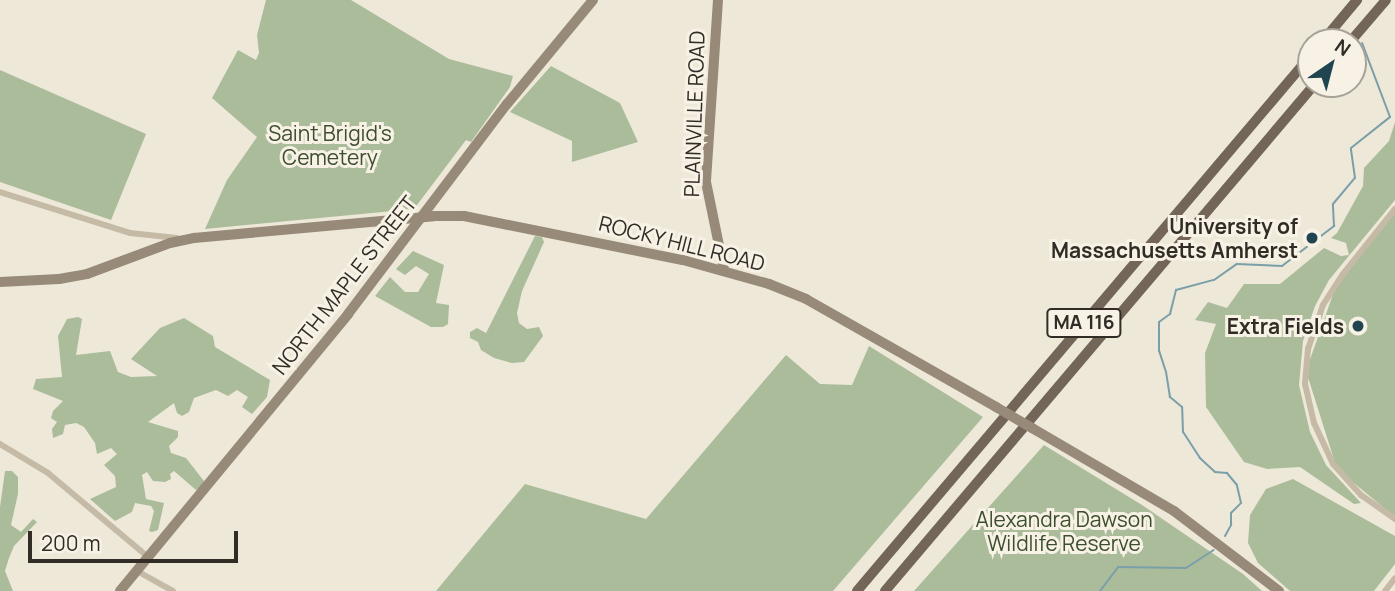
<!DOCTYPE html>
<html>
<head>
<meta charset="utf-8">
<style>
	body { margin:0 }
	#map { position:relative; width:1395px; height:591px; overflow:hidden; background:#eee8d9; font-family:Manrope,sans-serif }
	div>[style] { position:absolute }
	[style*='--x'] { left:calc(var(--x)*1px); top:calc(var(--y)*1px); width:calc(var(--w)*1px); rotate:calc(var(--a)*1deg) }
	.green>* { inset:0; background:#abbc9b }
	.stream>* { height:2px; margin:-1px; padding:0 1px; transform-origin:1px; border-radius:1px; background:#7b9fa9 }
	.street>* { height:6px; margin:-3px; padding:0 3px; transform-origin:3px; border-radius:3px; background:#c5baa6 }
	.secondary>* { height:10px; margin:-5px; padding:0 5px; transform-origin:5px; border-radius:5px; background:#988a78 }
	.primary>* { height:10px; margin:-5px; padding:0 5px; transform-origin:5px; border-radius:5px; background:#736659 }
	.secondary-bridge>* { height:10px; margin:-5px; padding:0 5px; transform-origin:5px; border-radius:5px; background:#988a78 }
	.dots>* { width:19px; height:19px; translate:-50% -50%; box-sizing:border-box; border:4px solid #f7f2e5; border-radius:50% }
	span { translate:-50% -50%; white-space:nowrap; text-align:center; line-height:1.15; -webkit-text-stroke:6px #f7f2e5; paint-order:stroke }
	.shield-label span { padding:2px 5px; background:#f7f2e5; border:2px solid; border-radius:5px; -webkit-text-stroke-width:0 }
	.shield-label { font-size:19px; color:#322c26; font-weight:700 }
	.street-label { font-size:21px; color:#322c26 }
	.park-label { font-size:21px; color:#3c4e2d }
	.poi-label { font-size:21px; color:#322c26; font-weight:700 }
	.right { translate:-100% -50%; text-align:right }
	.north { position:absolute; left:1297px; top:28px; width:70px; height:70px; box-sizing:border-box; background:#f7f2e5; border:2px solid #a8a399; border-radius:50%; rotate:35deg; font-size:19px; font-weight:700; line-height:28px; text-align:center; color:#322c26 }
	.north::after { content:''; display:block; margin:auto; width:24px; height:32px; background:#204450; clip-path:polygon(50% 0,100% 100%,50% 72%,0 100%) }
	.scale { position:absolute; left:28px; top:531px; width:210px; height:32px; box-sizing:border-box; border:4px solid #322c26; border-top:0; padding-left:9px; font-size:21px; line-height:24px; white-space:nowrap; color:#322c26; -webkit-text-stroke:5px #f7f2e5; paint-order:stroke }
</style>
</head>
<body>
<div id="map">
	<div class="green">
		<i style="clip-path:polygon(266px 0,351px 0,449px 59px,513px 76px,510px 87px,471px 142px,466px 140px,414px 209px,205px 229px,227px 180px,257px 137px,212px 98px,238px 50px,256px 60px,259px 53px,257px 35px)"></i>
		<i style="clip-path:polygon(551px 66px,620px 103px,638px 142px,572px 162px,572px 141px,510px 112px)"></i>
		<i style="clip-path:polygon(0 70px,146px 134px,111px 220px,0 182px)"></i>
		<i style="clip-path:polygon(1395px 122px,1395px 200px,1329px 280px,1315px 306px,1303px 341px,1299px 385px,1310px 432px,1326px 465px,1361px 503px,1354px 504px,1300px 467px,1267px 469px,1244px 462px,1206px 407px,1205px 353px,1216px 324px,1195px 320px,1208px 302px,1227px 308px,1244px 284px,1280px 284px,1324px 248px,1341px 256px,1349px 255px,1346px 243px,1331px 238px,1337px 233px,1363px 186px,1364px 168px,1389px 141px)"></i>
		<i style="clip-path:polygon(1395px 209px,1395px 517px,1337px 469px,1306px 371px,1338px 280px)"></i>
		<i style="clip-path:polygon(535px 236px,542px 237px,544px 242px,522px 291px,517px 313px,519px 323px,527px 329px,539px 327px,543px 336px,524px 362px,512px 363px,494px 358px,481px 350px,478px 342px,470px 338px,470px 332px,477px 328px,486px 333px)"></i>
		<i style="clip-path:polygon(413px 251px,444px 265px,436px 303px,449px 305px,448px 324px,443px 327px,431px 327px,375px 296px,390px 277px,405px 292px,418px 292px,429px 274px,416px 266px,405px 275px,396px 269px)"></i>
		<i style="clip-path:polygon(78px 317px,82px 319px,76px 355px,110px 351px,118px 372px,131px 377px,157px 376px,131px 359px,160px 328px,184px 318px,213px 336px,215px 347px,270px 380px,267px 397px,252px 414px,242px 407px,248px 397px,237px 390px,228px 396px,216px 390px,194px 398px,189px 412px,182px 416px,177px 413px,174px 403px,148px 422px,178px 431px,178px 437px,169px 446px,171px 453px,186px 458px,204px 481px,203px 487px,196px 490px,174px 471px,170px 474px,171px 479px,165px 482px,153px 481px,147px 472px,142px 475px,146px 499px,164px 503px,158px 530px,152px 532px,149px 531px,154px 511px,151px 506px,135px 503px,132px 512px,115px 521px,90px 499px,116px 487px,115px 476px,104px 465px,117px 454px,111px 448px,97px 454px,95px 443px,84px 427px,76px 423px,65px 425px,63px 434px,53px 438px,52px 429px,57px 422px,51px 418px,53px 411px,63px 401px,33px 389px,36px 379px,62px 377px,58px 336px,67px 319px)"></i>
		<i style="clip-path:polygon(869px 346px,983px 417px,833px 591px,436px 591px,525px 484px,646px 519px,786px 355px,820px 384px,852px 385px)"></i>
		<i style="clip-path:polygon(1044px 445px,1142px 505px,1243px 574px,1262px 591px,914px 591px)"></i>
		<i style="clip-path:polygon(5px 471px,12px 471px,18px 477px,18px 494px,11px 525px,21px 532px,33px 519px,37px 522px,14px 546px,9px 558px,5px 571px,13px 591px,0 591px,0 507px)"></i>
		<i style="clip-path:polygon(1293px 479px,1395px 536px,1395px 564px,1374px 591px,1290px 591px,1258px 563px,1248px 543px,1250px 515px,1266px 489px)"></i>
	</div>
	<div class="stream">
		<i style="--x:1225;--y:536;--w:13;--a:-61"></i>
		<i style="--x:1231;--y:525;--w:12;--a:-90"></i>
		<i style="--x:1231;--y:513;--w:14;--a:-45"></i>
		<i style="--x:1241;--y:503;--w:18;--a:-103"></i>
		<i style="--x:1237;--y:485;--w:16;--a:-130"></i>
		<i style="--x:1227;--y:473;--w:12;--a:-175"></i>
		<i style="--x:1215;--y:472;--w:21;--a:-137"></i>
		<i style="--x:1200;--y:458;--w:31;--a:-123"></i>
		<i style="--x:1183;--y:432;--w:25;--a:-92"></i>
		<i style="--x:1182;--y:407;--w:16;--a:-140"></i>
		<i style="--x:1170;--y:397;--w:25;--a:-99"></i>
		<i style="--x:1166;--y:372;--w:22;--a:-108"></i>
		<i style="--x:1159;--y:351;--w:29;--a:-90"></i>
		<i style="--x:1159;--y:322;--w:14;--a:-36"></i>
		<i style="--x:1170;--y:314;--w:25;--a:-76"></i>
		<i style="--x:1176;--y:290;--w:39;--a:-15"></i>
		<i style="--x:1214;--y:280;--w:28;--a:-35"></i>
		<i style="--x:1237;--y:264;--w:45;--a:2.5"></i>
		<i style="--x:1282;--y:266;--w:66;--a:-37.6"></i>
		<i style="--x:1334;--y:226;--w:22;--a:-93"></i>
		<i style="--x:1333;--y:204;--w:34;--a:-50"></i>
		<i style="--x:1355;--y:178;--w:30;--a:-98"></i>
		<i style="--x:1351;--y:148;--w:50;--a:-38.5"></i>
		<i style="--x:1390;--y:117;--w:79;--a:-110.7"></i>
		<i style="--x:1100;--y:591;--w:30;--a:-53"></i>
		<i style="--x:1118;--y:567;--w:68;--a:0.8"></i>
		<i style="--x:1186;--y:568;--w:33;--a:-33"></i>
	</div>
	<div class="street">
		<i style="--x:0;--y:192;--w:136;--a:17.5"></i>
		<i style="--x:130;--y:233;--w:47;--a:6.1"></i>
		<i style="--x:1395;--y:209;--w:83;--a:128.7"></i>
		<i style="--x:1343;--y:274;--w:37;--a:123"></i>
		<i style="--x:1323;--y:305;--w:46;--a:108.8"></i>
		<i style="--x:1308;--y:349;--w:35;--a:95"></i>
		<i style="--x:1305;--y:384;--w:40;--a:77"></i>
		<i style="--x:1314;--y:423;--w:45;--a:65.1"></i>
		<i style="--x:1333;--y:464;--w:42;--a:47.9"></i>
		<i style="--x:1361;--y:495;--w:42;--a:35.2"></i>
		<i style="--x:0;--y:444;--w:56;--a:31.1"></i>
		<i style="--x:48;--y:473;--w:131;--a:40"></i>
		<i style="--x:137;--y:571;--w:41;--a:29.1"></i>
		<i style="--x:1385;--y:591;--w:16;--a:-52"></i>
	</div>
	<div class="secondary">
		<i style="--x:718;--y:0;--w:182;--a:93.8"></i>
		<i style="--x:706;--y:182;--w:90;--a:78.4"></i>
		<i style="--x:0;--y:282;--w:59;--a:-2.9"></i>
		<i style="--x:59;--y:279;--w:28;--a:-10"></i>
		<i style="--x:87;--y:274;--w:89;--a:-20.5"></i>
		<i style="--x:170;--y:243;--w:25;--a:-12"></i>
		<i style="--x:194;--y:238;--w:241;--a:-5.2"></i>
		<i style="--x:434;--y:216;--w:30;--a:0"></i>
		<i style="--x:464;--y:216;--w:223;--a:11.4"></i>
		<i style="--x:683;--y:260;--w:89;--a:15.6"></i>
		<i style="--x:769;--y:284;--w:40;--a:22"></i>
		<i style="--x:806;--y:299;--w:219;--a:29.6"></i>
		<i style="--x:1032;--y:428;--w:164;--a:30.3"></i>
		<i style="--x:1174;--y:511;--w:132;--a:37.3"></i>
		<i style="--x:120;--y:591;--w:359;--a:-50.5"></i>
		<i style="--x:348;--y:314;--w:263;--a:-52.9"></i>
		<i style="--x:507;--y:104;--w:135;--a:-50.4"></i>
	</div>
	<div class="primary">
		<i style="--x:1322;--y:42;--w:55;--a:-50.2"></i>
		<i style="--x:1350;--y:42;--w:55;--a:-49.4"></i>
		<i style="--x:857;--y:591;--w:702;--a:-49.73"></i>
		<i style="--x:885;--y:591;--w:665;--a:-49.7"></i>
	</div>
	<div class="secondary-bridge">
		<i style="--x:996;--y:407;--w:42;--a:30.3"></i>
	</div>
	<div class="dots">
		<i style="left:1312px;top:238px;background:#204450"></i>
		<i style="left:1358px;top:326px;background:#204450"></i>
	</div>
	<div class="shield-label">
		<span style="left:1084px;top:323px">MA 116</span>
	</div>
	<div class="street-label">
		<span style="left:694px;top:114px;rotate:-88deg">PLAINVILLE ROAD</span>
		<span style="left:682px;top:243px;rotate:14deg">ROCKY HILL ROAD</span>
		<span style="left:344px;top:285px;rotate:-52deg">NORTH MAPLE STREET</span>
	</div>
	<div class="park-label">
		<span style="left:330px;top:145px">Saint Brigid's<br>Cemetery</span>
		<span style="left:1064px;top:531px">Alexandra Dawson<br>Wildlife Reserve</span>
	</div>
	<div class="poi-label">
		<span class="right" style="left:1298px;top:238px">University of<br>Massachusetts Amherst</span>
		<span class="right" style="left:1344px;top:326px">Extra Fields</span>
	</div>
	<div class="north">N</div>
	<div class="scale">200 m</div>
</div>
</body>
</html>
